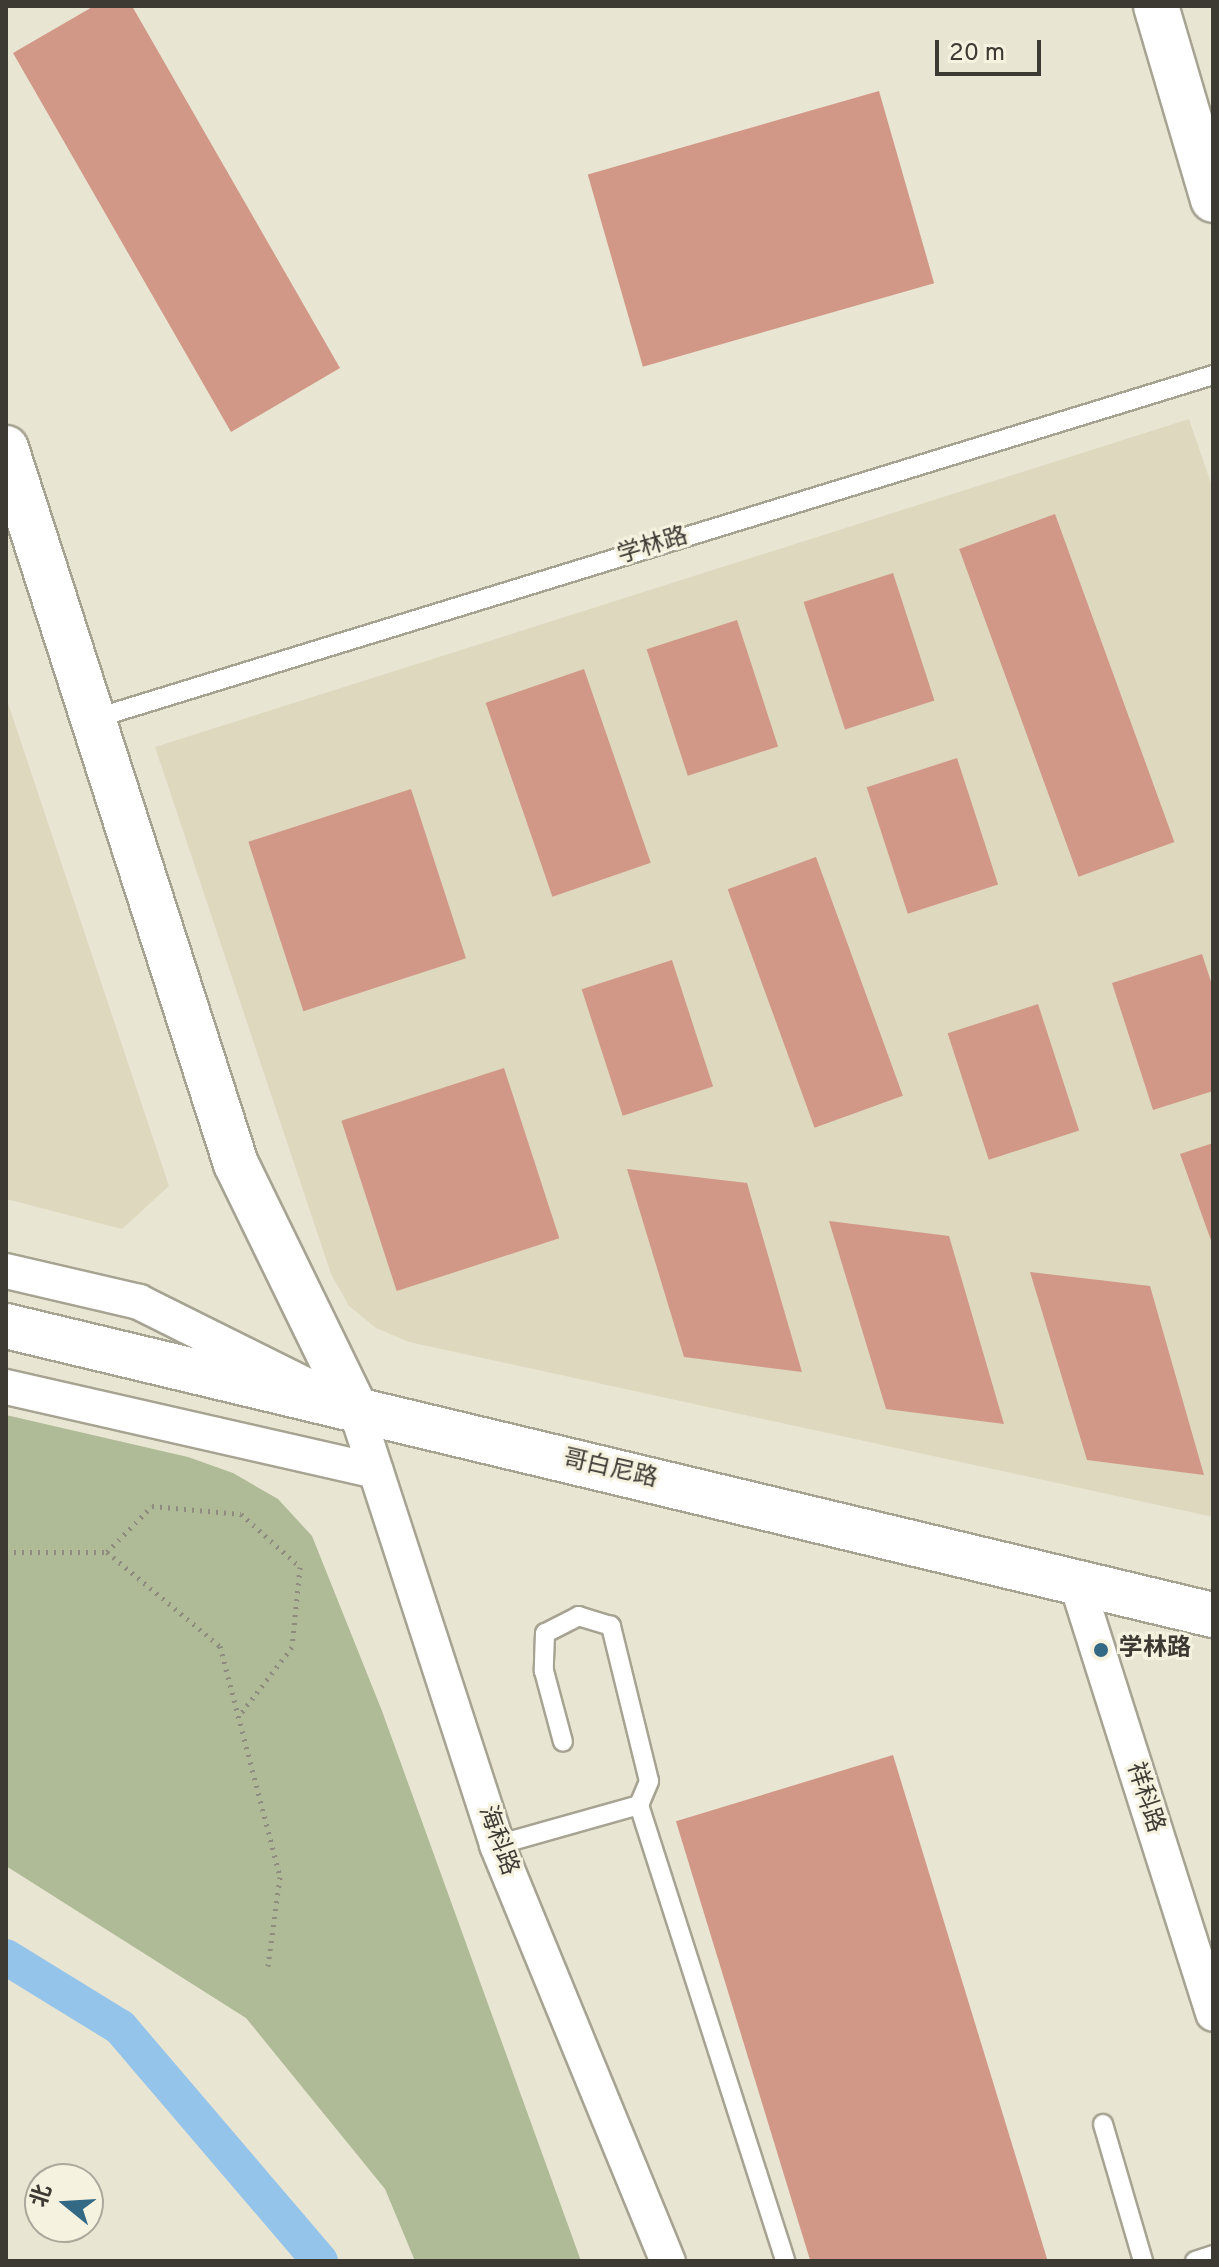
<!DOCTYPE html>
<html>
<head>
<meta charset="utf-8">
<style>
	body { margin:0 }
	#map { position:relative; width:1219px; height:2267px; overflow:hidden; background:#e9e5d3; font-family:Overpass,"Noto Sans SC",sans-serif }
	div>[style] { position:absolute }
	[style*='--x'] { left:calc(var(--x)*1px); top:calc(var(--y)*1px); width:calc(var(--w)*1px); rotate:calc(var(--a)*1deg) }
	.built>* { inset:0; background:#ded8bf }
	.green>* { inset:0; background:#afbb96 }
	.canal>* { height:36px; margin:-18px; padding:0 18px; transform-origin:18px; border-radius:18px; background:#95c4ea }
	.building>* { inset:0; background:#d19887; transform-origin:0 0 }
	.path>* { height:5px; margin-top:-2.5px; transform-origin:0; background:repeating-linear-gradient(90deg,#8e8b7f 0 2px,transparent 0 8px) }
	.roads { filter:drop-shadow(2px 0 #a7a392) drop-shadow(-2px 0 #a7a392) drop-shadow(0 2px #a7a392) drop-shadow(0 -2px #a7a392) }
	.lane>* { height:18px; margin:-9px; padding:0 9px; transform-origin:9px; border-radius:9px; background:#fff }
	.street>* { height:34px; margin:-17px; padding:0 17px; transform-origin:17px; border-radius:17px; background:#fff }
	.secondary>* { height:44px; margin:-22px; padding:0 22px; transform-origin:22px; border-radius:22px; background:#fff }
	.dots>* { width:22px; height:22px; translate:-50% -50%; box-sizing:border-box; border:4px solid #f6f2e0; border-radius:50% }
	span { translate:-50% -50%; white-space:nowrap; text-align:center; line-height:1.15; -webkit-text-stroke:6px #f6f2e0; paint-order:stroke }
	.street-label { font-size:24px; color:#3c3a33 }
	.poi-label { font-size:24px; color:#3c3a33; font-weight:700 }
	.left { translate:0 -50%; text-align:left }
	.frame { position:absolute; inset:0; border:8px solid #3c3a33; pointer-events:none }
	.north { position:absolute; left:24px; top:2163px; width:80px; height:80px; box-sizing:border-box; background:#f6f2e0; border:2px solid #aca89b; border-radius:50%; rotate:288deg; font-size:22px; font-weight:700; line-height:32px; text-align:center; color:#3c3a33 }
	.north::after { content:''; display:block; margin:auto; width:28px; height:36px; background:#336984; clip-path:polygon(50% 0,100% 100%,50% 72%,0 100%) }
	.scale { position:absolute; left:935px; top:40px; width:106px; height:36px; box-sizing:border-box; border:4px solid #3c3a33; border-top:0; padding-left:10px; font-size:24px; line-height:28px; white-space:nowrap; color:#3c3a33; -webkit-text-stroke:6px #f6f2e0; paint-order:stroke }
</style>
</head>
<body>
<div id="map">
	<div class="built">
		<i style="clip-path:polygon(1189px 419px,1213px 489px,1213px 1517px,409px 1342px,376px 1328px,349px 1306px,331px 1274px,155px 747px)"></i>
		<i style="clip-path:polygon(6px 697px,169px 1186px,122px 1229px,6px 1199px)"></i>
	</div>
	<div class="green">
		<i style="clip-path:polygon(6px 1415px,188px 1457px,233px 1473px,278px 1499px,312px 1536px,382px 1711px,581px 2261px,415px 2261px,385px 2189px,246px 2018px,6px 1866px)"></i>
	</div>
	<div class="canal">
		<i style="--x:6;--y:1957;--w:134;--a:31.6"></i>
		<i style="--x:120;--y:2027;--w:308;--a:49.5"></i>
	</div>
	<div class="building">
		<i style="clip-path:polygon(94px 6px,132px 6px,340px 368px,231px 432px,13px 53px)"></i>
		<i style="left:879px;top:91px;width:200px;height:303px;rotate:74deg"></i>
		<i style="left:1055px;top:514px;width:349px;height:102px;rotate:70deg"></i>
		<i style="left:893px;top:573px;width:134px;height:94px;rotate:72deg"></i>
		<i style="left:737px;top:620px;width:133px;height:95px;rotate:72deg"></i>
		<i style="left:584px;top:669px;width:205px;height:104px;rotate:71deg"></i>
		<i style="left:957px;top:758px;width:133px;height:95px;rotate:72deg"></i>
		<i style="left:411px;top:789px;width:178px;height:171px;rotate:72deg"></i>
		<i style="left:816px;top:857px;width:254px;height:94px;rotate:70deg"></i>
		<i style="clip-path:polygon(1202px 954px,1213px 988px,1213px 1091px,1153px 1110px,1112px 983px)"></i>
		<i style="left:672px;top:960px;width:133px;height:95px;rotate:72deg"></i>
		<i style="left:1038px;top:1004px;width:133px;height:95px;rotate:72deg"></i>
		<i style="left:504px;top:1068px;width:179px;height:171px;rotate:72deg"></i>
		<i style="clip-path:polygon(1213px 1143px,1213px 1246px,1180px 1154px)"></i>
		<i style="clip-path:polygon(627px 1169px,747px 1183px,802px 1372px,684px 1357px)"></i>
		<i style="clip-path:polygon(829px 1221px,949px 1236px,1004px 1424px,886px 1409px)"></i>
		<i style="clip-path:polygon(1030px 1272px,1150px 1286px,1204px 1475px,1087px 1460px)"></i>
		<i style="left:893px;top:1755px;width:530px;height:227px;rotate:73deg"></i>
	</div>
	<div class="path">
		<i style="--x:6;--y:1552;--w:101;--a:0"></i>
		<i style="--x:107;--y:1552;--w:147;--a:39.8"></i>
		<i style="--x:220;--y:1646;--w:239;--a:75.4"></i>
		<i style="--x:280;--y:1877;--w:90;--a:97.7"></i>
		<i style="--x:107;--y:1552;--w:64;--a:-45.6"></i>
		<i style="--x:152;--y:1506;--w:89;--a:5.1"></i>
		<i style="--x:241;--y:1514;--w:79;--a:41.9"></i>
		<i style="--x:300;--y:1567;--w:80;--a:95.7"></i>
		<i style="--x:292;--y:1647;--w:88;--a:127.6"></i>
	</div>
	<div class="roads">
		<div class="lane">
			<i style="--x:93;--y:719;--w:1172;--a:-17.07"></i>
			<i style="--x:639;--y:1805;--w:479;--a:72.2"></i>
			<i style="--x:497;--y:1845;--w:148;--a:-15.7"></i>
			<i style="--x:639;--y:1805;--w:26;--a:-67"></i>
			<i style="--x:649;--y:1781;--w:160;--a:-103.8"></i>
			<i style="--x:611;--y:1626;--w:34;--a:-163"></i>
			<i style="--x:579;--y:1616;--w:38;--a:153"></i>
			<i style="--x:545;--y:1633;--w:38;--a:92"></i>
			<i style="--x:544;--y:1671;--w:73;--a:75"></i>
			<i style="--x:1103;--y:2124;--w:143;--a:73.7"></i>
			<i style="--x:1195;--y:2261;--w:19;--a:-18"></i>
		</div>
		<div class="street">
			<i style="--x:6;--y:1271;--w:137;--a:13.1"></i>
			<i style="--x:139;--y:1302;--w:242;--a:26.5"></i>
			<i style="--x:356;--y:1410;--w:457;--a:72"></i>
			<i style="--x:497;--y:1845;--w:450;--a:67.7"></i>
			<i style="--x:6;--y:1387;--w:379;--a:12.8"></i>
			<i style="--x:1076;--y:1581;--w:454;--a:72.4"></i>
		</div>
		<div class="secondary">
			<i style="--x:1156;--y:6;--w:202;--a:73.6"></i>
			<i style="--x:6;--y:448;--w:752;--a:72.19"></i>
			<i style="--x:236;--y:1164;--w:274;--a:64"></i>
			<i style="--x:6;--y:1326;--w:1241;--a:13.47"></i>
		</div>
	</div>
	<div class="dots">
		<i style="left:1101px;top:1650px;background:#336984"></i>
	</div>
	<div class="street-label">
		<span style="left:653px;top:547px;rotate:-17deg">学林路</span>
		<span style="left:610px;top:1470px;rotate:13deg">哥白尼路</span>
		<span style="left:1144px;top:1798px;rotate:72deg">祥科路</span>
		<span style="left:497px;top:1841px;rotate:70deg">海科路</span>
	</div>
	<div class="poi-label">
		<span class="left" style="left:1119px;top:1650px">学林路</span>
	</div>
	<div class="frame"></div>
	<div class="north">北</div>
	<div class="scale">20 m</div>
</div>
</body>
</html>
